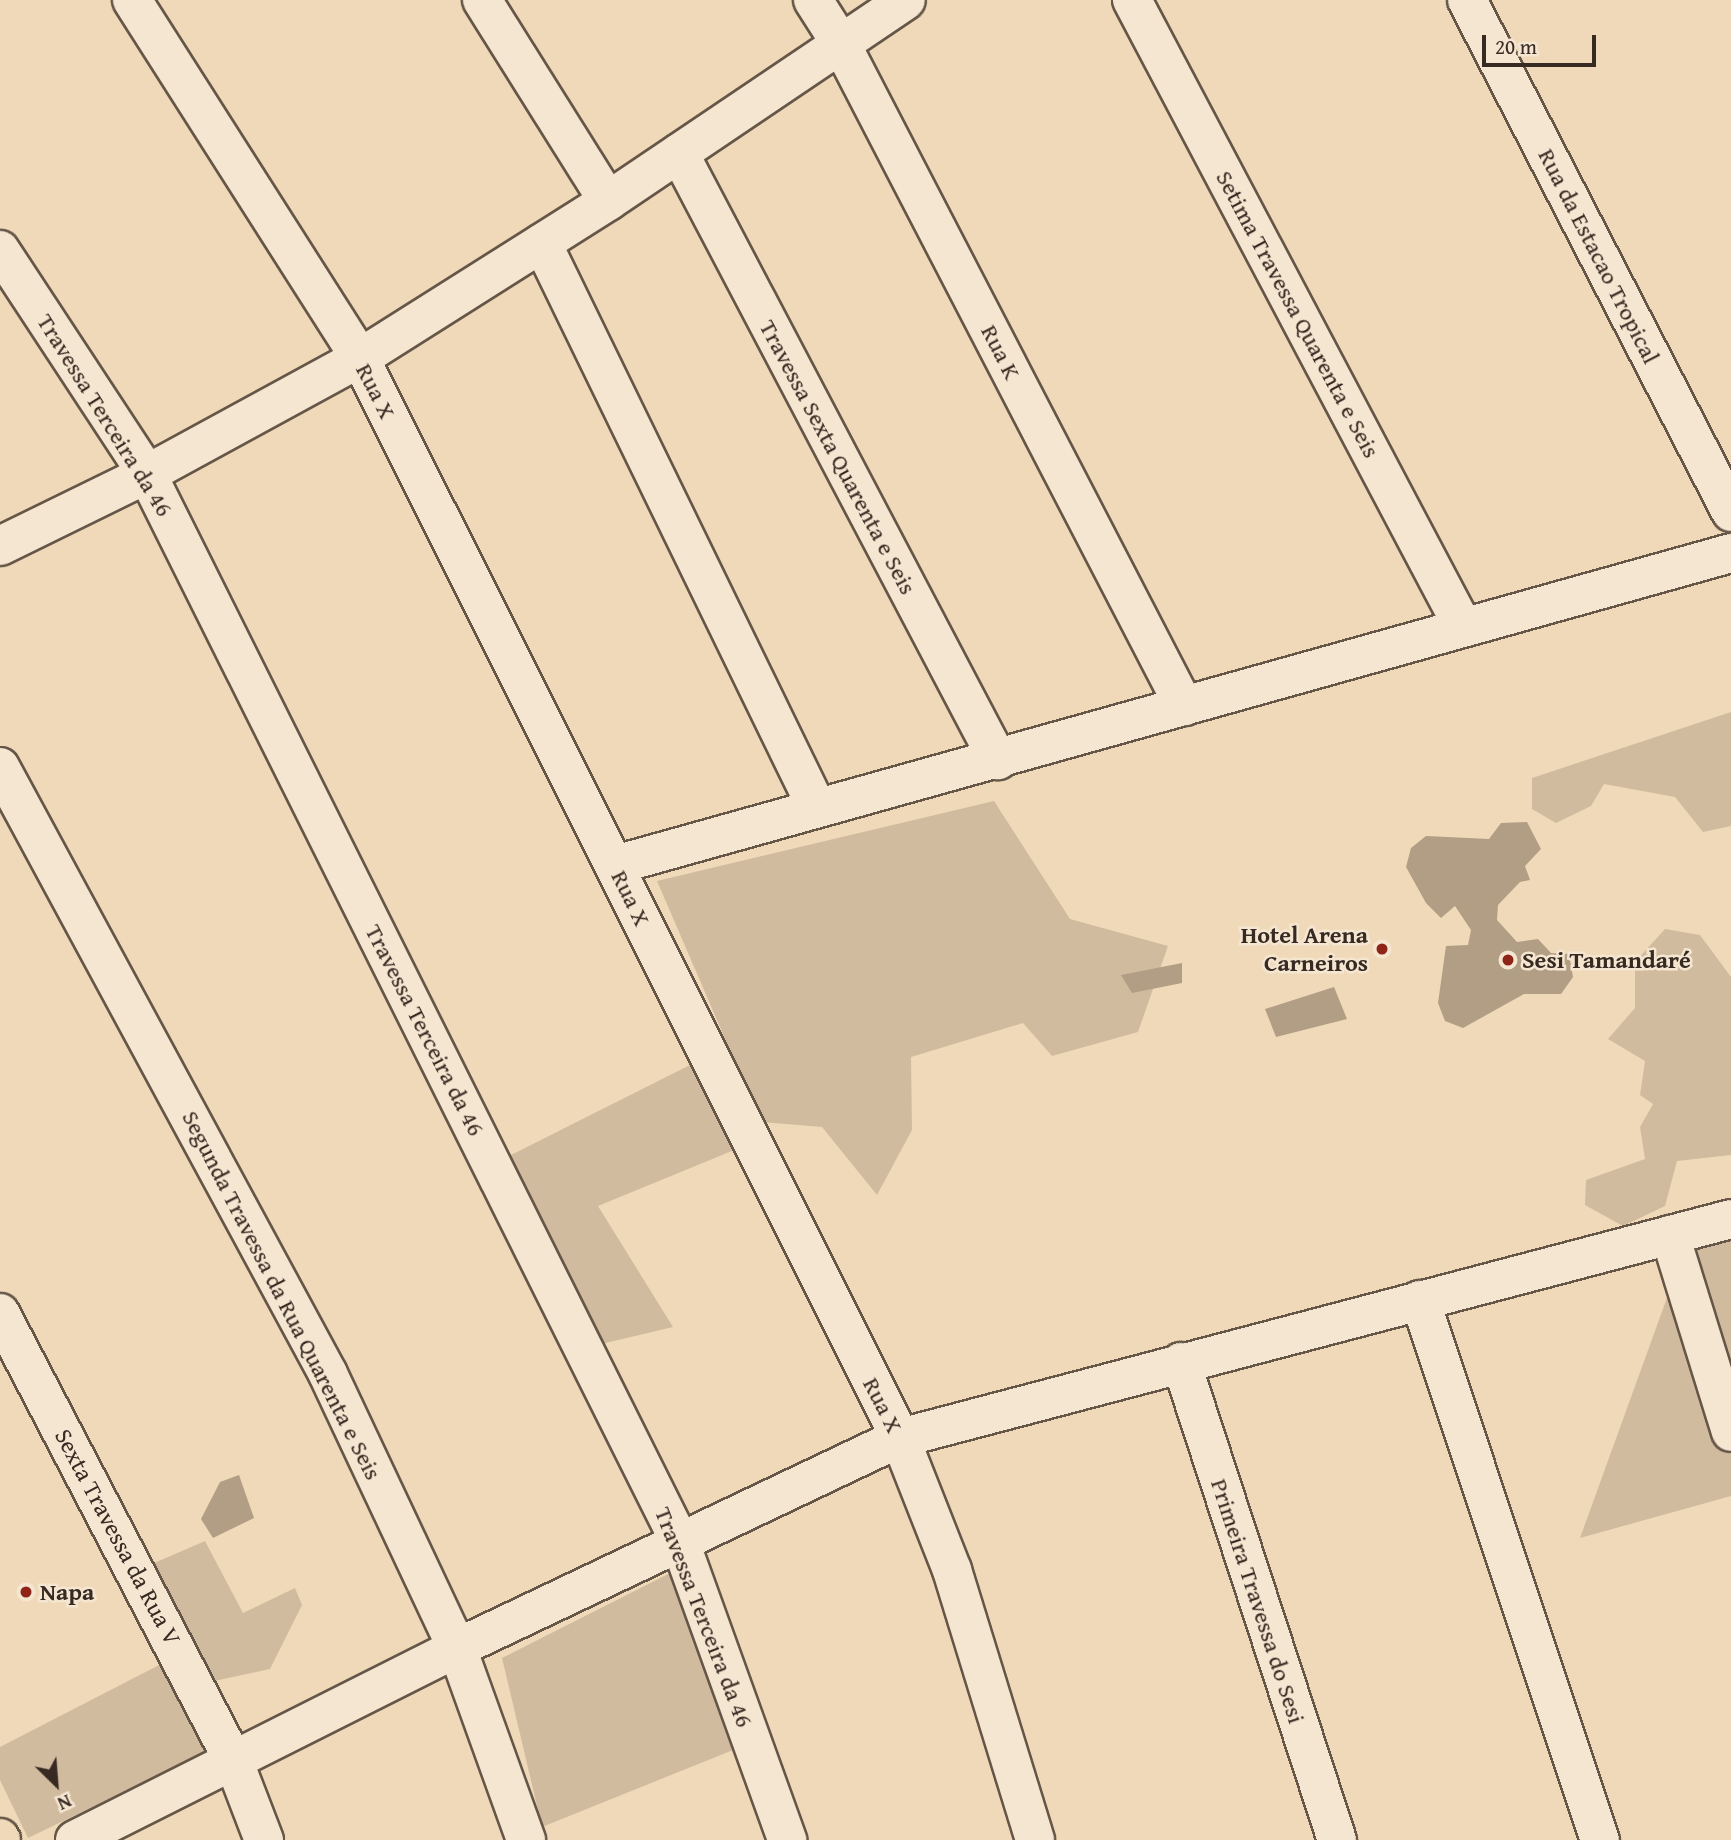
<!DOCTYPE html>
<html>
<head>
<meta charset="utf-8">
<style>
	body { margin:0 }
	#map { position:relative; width:1731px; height:1840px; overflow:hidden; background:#f0d9b8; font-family:"Gentium Book Plus",serif }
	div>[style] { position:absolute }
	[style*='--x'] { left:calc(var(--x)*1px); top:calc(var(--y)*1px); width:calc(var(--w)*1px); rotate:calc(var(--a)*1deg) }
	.green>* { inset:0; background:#d1bb9e }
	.water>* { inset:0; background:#b19e85 }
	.roads { filter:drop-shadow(2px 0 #655648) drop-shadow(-2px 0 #655648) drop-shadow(0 2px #655648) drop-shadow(0 -2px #655648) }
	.minor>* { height:38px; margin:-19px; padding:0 19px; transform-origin:19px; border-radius:19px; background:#f5e6d1 }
	.major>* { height:38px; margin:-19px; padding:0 19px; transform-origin:19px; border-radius:19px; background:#f0d9b8 }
	.dots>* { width:19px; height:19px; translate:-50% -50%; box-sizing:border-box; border:4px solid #f5e6d1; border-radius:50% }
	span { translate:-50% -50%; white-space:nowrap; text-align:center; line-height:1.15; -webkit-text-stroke:5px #f5e6d1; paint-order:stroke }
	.street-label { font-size:24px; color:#372a22 }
	.poi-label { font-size:24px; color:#372a22; font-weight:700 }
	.right { translate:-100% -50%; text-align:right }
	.left { translate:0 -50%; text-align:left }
	.north { position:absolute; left:21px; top:1749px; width:70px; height:70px; -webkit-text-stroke:5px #f5e6d1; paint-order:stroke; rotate:155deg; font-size:19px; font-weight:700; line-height:28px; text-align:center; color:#372a22 }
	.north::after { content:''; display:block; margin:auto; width:24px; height:32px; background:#372a22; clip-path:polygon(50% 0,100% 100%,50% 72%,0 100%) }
	.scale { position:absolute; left:1482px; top:35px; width:114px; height:32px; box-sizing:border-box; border:4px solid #372a22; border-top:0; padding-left:9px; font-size:21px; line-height:24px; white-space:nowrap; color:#372a22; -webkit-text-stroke:5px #f5e6d1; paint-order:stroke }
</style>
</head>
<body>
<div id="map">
	<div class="green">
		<i style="clip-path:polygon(1731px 712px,1731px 826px,1703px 832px,1675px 797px,1604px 784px,1591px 806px,1556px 823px,1532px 809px,1532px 778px)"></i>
		<i style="clip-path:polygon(994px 801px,1070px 919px,1168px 946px,1138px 1032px,1052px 1056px,1023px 1023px,911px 1057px,912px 1130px,877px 1195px,822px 1127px,761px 1122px,657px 881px)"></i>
		<i style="clip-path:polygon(1665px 929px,1700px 935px,1731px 977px,1731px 1155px,1677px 1161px,1665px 1206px,1623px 1226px,1585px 1205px,1586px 1180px,1645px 1159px,1640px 1127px,1653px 1104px,1640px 1095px,1645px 1061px,1608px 1039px,1635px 1008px,1635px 962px)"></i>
		<i style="clip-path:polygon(702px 1059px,744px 1146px,598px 1206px,673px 1327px,597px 1345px,503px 1159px)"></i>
		<i style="clip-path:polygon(1731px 1239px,1731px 1496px,1580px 1538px,1685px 1248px)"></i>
		<i style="clip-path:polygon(205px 1541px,243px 1613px,295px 1588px,302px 1605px,270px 1669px,214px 1681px,186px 1652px,145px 1567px)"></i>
		<i style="clip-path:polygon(680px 1568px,743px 1746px,542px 1827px,502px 1658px)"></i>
		<i style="clip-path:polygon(163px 1663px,206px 1752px,28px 1838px,0 1780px,0 1747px)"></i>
	</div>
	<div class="water">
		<i style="clip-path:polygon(1527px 822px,1541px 849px,1525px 866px,1530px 880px,1520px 882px,1498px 905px,1497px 920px,1517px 942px,1538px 939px,1551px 953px,1569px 954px,1573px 977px,1561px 994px,1524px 994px,1463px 1028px,1445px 1021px,1438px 1003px,1446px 946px,1468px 945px,1471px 930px,1455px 906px,1441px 918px,1426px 903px,1406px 867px,1411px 848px,1426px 836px,1489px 839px,1501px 823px)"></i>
		<i style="clip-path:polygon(1182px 963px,1182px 983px,1132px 993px,1121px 975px)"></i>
		<i style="clip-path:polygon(1334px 987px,1347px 1019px,1276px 1037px,1265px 1009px)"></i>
		<i style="clip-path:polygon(239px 1475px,254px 1518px,213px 1538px,201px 1519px,220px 1482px)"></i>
	</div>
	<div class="roads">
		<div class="minor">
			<i style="--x:132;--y:0;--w:424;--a:57.5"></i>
			<i style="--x:360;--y:358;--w:1207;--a:63.43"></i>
			<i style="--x:900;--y:1438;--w:142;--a:68.5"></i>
			<i style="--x:952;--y:1570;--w:282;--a:72.9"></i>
			<i style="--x:482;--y:0;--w:237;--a:57.9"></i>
			<i style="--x:813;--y:0;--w:52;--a:57.5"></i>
			<i style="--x:841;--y:44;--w:746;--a:62.61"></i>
			<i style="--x:1132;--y:0;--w:709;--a:62.17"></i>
			<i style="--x:1467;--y:0;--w:576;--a:62.72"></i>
			<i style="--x:679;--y:153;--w:686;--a:62.28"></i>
			<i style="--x:542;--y:243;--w:628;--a:64.05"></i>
			<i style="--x:0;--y:250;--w:268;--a:56.7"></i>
			<i style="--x:147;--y:474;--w:1194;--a:63.48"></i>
			<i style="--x:680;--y:1542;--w:317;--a:70.2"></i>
			<i style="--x:0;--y:546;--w:164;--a:-26.1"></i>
			<i style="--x:147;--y:474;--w:243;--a:-28.6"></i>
			<i style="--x:360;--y:358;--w:294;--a:-32.3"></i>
			<i style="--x:608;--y:201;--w:359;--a:-34"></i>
			<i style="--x:0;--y:767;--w:690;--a:61.61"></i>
			<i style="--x:328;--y:1374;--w:303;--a:64.8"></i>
			<i style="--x:457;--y:1648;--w:204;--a:70.2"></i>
			<i style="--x:615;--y:865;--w:1159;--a:-15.62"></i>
			<i style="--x:1670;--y:1235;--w:206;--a:72.8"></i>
			<i style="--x:1420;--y:1300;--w:569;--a:71.57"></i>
			<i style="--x:0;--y:1313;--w:506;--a:62.47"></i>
			<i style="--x:234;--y:1762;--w:84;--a:69"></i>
			<i style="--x:1181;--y:1362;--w:503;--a:71.93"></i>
			<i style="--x:75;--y:1840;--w:428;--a:-26.7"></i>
			<i style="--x:457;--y:1648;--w:490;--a:-25.4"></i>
			<i style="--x:900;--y:1438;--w:859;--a:-14.76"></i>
		</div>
		<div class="major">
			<i style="--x:0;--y:1838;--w:2;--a:63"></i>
		</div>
	</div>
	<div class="dots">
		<i style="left:1382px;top:949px;background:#8f2418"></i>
		<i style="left:1508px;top:960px;background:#8f2418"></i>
		<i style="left:26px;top:1592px;background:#8f2418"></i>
	</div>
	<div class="street-label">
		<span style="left:1599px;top:256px;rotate:63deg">Rua da Estacao Tropical</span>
		<span style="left:1298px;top:314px;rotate:62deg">Setima Travessa Quarenta e Seis</span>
		<span style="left:1001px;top:352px;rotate:63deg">Rua K</span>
		<span style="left:376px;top:391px;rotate:63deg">Rua X</span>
		<span style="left:105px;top:415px;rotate:58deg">Travessa Terceira da 46</span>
		<span style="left:838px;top:457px;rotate:62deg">Travessa Sexta Quarenta e Seis</span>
		<span style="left:631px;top:898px;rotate:64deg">Rua X</span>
		<span style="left:425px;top:1030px;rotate:63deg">Travessa Terceira da 46</span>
		<span style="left:282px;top:1295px;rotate:63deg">Segunda Travessa da Rua Quarenta e Seis</span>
		<span style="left:883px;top:1405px;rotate:63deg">Rua X</span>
		<span style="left:118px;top:1537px;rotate:62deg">Sexta Travessa da Rua V</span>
		<span style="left:1258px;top:1601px;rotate:72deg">Primeira Travessa do Sesi</span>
		<span style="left:704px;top:1617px;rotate:69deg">Travessa Terceira da 46</span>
	</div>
	<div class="poi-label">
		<span class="right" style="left:1368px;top:949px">Hotel Arena<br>Carneiros</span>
		<span class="left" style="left:1522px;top:960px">Sesi Tamandaré</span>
		<span class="left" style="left:40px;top:1592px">Napa</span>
	</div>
	<div class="north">N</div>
	<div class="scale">20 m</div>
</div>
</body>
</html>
